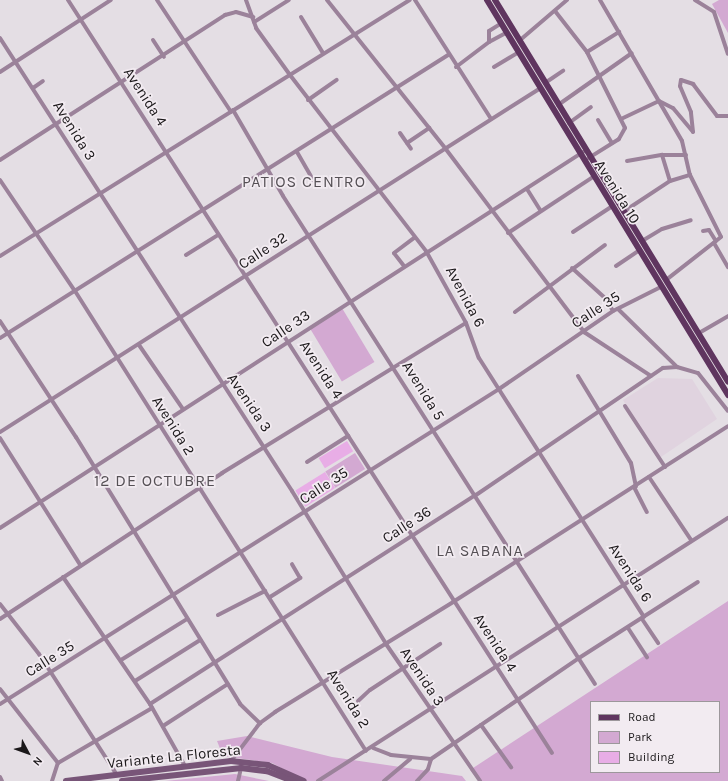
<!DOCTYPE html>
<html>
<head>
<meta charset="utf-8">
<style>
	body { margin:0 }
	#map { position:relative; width:728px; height:781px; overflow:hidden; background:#e4dee4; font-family:Karla,sans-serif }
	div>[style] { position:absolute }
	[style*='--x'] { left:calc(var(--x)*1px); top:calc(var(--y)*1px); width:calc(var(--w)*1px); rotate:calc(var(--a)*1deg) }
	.built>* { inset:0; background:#e0d3df }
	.green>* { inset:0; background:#d3a9d2; transform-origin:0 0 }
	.building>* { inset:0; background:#e8ade6; transform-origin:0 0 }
	.street>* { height:4px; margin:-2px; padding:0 2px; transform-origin:2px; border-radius:2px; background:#9b829a }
	.secondary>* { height:5.5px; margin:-2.75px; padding:0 2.75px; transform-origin:2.75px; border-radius:2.75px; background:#785578 }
	.primary>* { height:6px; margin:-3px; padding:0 3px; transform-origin:3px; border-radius:3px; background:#5f355f }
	span { translate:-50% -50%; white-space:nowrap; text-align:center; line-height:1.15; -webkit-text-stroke:3.5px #f2ebf1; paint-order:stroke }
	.street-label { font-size:15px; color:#1b181a }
	.neighbourhood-label { font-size:16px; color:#555055; letter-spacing:1px }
	.legend { position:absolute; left:590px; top:701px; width:130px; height:72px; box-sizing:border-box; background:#f2ebf1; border:1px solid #9c979b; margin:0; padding:5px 7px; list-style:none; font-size:12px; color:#1b181a }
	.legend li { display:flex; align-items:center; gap:8px; height:20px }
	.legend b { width:20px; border:1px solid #9c979b }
	.north { position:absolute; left:8px; top:733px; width:40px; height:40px; -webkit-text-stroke:3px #f2ebf1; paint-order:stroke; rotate:131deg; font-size:11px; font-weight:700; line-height:16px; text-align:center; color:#1b181a }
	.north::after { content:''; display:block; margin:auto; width:14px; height:18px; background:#1b181a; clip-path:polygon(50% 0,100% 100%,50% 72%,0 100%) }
</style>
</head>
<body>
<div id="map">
	<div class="built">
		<i style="clip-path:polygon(658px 378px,692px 379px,717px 419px,658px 459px,623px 400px)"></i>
	</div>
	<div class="green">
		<i style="clip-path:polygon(719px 0,728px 0,728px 33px,712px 4px)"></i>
		<i style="left:342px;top:308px;width:63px;height:38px;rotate:59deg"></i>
		<i style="left:355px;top:453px;width:19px;height:35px;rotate:58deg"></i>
		<i style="clip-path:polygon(evenodd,728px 601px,728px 781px,479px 781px,470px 770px,728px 601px,591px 702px,719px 702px,719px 772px,591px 772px,591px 702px)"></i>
		<i style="clip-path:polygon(247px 736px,332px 757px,462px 776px,466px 781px,305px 781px,272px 763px,223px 756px,217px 741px)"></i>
		<i style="clip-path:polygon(235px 774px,269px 781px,165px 781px)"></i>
	</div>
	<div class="building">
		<i style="left:347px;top:441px;width:12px;height:33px;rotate:59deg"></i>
		<i style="left:325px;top:472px;width:19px;height:35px;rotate:58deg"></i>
	</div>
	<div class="street">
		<i style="--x:68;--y:0;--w:895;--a:57.27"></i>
		<i style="--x:157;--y:0;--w:134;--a:56.5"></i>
		<i style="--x:246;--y:0;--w:30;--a:70"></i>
		<i style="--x:256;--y:28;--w:58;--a:54.1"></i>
		<i style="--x:290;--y:75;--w:222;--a:52.3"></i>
		<i style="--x:426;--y:251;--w:82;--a:60.9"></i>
		<i style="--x:466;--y:323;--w:37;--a:70"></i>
		<i style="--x:479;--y:358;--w:307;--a:57.5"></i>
		<i style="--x:327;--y:0;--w:189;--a:51.4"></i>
		<i style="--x:445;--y:148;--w:231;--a:52.9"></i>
		<i style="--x:584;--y:332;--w:80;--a:33.3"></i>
		<i style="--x:415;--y:0;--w:141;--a:57.4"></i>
		<i style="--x:600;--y:0;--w:163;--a:59.8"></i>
		<i style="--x:682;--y:141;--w:35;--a:77"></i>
		<i style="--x:690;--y:175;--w:69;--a:63.4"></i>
		<i style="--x:721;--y:237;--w:70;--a:142"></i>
		<i style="--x:695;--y:0;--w:22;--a:32"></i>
		<i style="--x:714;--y:12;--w:44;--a:71.6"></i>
		<i style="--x:555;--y:11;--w:52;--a:52"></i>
		<i style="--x:587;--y:52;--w:85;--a:63.4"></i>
		<i style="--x:625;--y:128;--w:13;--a:119"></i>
		<i style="--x:619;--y:139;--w:36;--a:148"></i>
		<i style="--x:301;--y:17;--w:42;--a:58.6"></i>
		<i style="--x:254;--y:22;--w:41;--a:-32.2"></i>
		<i style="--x:0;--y:38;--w:539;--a:57.19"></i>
		<i style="--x:292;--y:491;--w:180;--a:58.4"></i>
		<i style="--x:386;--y:644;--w:166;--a:55.5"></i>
		<i style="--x:153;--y:40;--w:20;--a:57"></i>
		<i style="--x:519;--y:41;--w:63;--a:-40.5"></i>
		<i style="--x:489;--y:42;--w:11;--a:-90"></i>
		<i style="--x:489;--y:31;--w:13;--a:-32"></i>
		<i style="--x:587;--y:52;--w:38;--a:-32"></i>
		<i style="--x:456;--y:67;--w:41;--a:-37.1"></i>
		<i style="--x:489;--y:42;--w:19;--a:-28"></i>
		<i style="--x:494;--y:67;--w:27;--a:-31"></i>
		<i style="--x:0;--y:72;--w:132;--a:-33"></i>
		<i style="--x:545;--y:83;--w:22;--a:-34"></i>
		<i style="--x:33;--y:88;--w:12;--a:-35"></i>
		<i style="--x:308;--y:100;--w:35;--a:-35"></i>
		<i style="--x:558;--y:105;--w:90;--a:-35.1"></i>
		<i style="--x:233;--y:110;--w:99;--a:59.8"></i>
		<i style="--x:283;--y:196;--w:579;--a:57.41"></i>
		<i style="--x:621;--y:119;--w:42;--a:-25.3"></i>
		<i style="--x:659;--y:101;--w:16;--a:27"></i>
		<i style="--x:673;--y:108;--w:31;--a:50"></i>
		<i style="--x:598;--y:120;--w:27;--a:59"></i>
		<i style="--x:569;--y:123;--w:27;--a:-36"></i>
		<i style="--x:693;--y:132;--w:20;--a:-96"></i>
		<i style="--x:691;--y:112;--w:28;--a:-113"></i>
		<i style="--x:680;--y:86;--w:6;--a:-81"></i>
		<i style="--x:681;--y:80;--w:13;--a:18"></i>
		<i style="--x:693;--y:84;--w:40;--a:53"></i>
		<i style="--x:717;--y:116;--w:11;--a:0"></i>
		<i style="--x:400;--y:133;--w:19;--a:55"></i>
		<i style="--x:407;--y:143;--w:27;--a:-34"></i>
		<i style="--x:297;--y:152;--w:38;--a:60"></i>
		<i style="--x:662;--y:155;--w:27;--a:73"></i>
		<i style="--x:0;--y:160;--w:268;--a:-32.8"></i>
		<i style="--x:225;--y:15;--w:11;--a:-15"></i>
		<i style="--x:236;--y:12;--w:18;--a:16"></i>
		<i style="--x:627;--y:161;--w:36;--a:-10"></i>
		<i style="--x:662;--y:155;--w:24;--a:0"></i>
		<i style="--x:0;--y:180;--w:134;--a:56"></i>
		<i style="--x:75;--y:291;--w:544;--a:57.68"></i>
		<i style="--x:527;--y:189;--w:26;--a:58"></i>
		<i style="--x:623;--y:212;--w:56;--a:-33.4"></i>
		<i style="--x:670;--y:181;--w:21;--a:-17"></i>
		<i style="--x:703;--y:231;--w:6;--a:-9"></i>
		<i style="--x:709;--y:230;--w:13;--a:58"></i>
		<i style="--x:573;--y:232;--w:45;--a:-33.3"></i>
		<i style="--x:508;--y:233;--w:102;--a:-33.4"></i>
		<i style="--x:642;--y:241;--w:23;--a:-31"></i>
		<i style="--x:662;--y:229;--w:30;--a:-17"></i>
		<i style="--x:714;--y:243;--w:28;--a:60"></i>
		<i style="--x:186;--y:255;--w:38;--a:-32"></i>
		<i style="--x:0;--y:256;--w:483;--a:-32"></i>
		<i style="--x:404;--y:266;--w:16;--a:-128"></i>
		<i style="--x:394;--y:253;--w:26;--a:-37"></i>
		<i style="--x:616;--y:266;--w:27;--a:-34"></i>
		<i style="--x:572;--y:268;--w:45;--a:42.3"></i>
		<i style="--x:605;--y:298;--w:15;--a:58"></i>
		<i style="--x:618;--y:309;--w:83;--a:44.5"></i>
		<i style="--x:515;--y:312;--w:112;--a:-36.7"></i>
		<i style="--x:0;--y:321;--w:139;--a:56.8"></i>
		<i style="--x:76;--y:437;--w:313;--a:58.4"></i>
		<i style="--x:240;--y:704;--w:28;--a:44"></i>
		<i style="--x:699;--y:333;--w:34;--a:-30"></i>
		<i style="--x:0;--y:338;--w:530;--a:-32.28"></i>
		<i style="--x:139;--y:345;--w:78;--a:55.5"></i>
		<i style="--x:578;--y:376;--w:102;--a:58.7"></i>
		<i style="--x:631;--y:463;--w:24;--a:78"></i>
		<i style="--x:625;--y:406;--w:73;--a:56.7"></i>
		<i style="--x:0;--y:432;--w:639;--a:-32.47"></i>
		<i style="--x:0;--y:438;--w:151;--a:57.7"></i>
		<i style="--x:307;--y:462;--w:49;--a:-32.4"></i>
		<i style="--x:649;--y:477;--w:76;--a:56.3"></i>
		<i style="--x:634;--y:487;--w:28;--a:63"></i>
		<i style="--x:0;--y:528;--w:694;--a:-32.82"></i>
		<i style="--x:63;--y:577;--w:154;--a:55.6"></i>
		<i style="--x:150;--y:704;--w:71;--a:60.6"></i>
		<i style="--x:270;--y:597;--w:36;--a:-32"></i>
		<i style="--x:300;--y:578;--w:16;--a:-120"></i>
		<i style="--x:0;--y:604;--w:63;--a:52"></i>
		<i style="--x:39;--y:654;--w:144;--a:57.2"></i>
		<i style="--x:218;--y:615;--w:53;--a:-27.1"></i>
		<i style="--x:0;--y:619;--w:266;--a:-33.3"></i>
		<i style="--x:222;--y:473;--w:286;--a:-31.6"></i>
		<i style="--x:642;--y:619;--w:29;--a:56"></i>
		<i style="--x:628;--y:628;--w:35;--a:57"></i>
		<i style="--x:121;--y:660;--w:78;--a:-31.8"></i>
		<i style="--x:135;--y:681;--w:77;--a:-32.2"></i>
		<i style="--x:0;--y:689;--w:94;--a:51.9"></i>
		<i style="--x:358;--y:701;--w:16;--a:-43"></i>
		<i style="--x:370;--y:690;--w:84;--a:-33.3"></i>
		<i style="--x:0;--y:704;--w:590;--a:-32.26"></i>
		<i style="--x:499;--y:389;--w:138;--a:-34.4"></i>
		<i style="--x:613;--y:311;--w:54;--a:-26.6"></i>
		<i style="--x:150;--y:704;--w:387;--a:-32.7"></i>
		<i style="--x:476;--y:495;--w:226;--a:-34.2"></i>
		<i style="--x:663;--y:368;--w:14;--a:-4"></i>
		<i style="--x:677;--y:367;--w:22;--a:16"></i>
		<i style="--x:698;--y:373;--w:48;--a:51.7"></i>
		<i style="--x:481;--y:725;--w:52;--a:54.5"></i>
		<i style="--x:163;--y:726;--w:77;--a:-32.9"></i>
		<i style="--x:373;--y:748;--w:19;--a:21"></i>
		<i style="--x:391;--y:755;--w:40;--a:5.7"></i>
		<i style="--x:431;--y:759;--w:179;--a:-34.3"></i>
		<i style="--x:579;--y:658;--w:141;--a:-32.6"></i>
		<i style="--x:231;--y:761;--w:48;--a:-52.7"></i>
		<i style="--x:260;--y:723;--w:19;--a:-36"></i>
		<i style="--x:275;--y:712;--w:209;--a:-31.7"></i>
		<i style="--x:453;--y:602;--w:326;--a:-32.6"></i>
		<i style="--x:0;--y:777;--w:4;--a:63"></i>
		<i style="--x:52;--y:781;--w:19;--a:-72"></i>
		<i style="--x:58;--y:763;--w:109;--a:-30.3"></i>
		<i style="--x:238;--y:781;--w:13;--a:-77"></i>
		<i style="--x:318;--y:781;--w:487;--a:-32.7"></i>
		<i style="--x:384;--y:781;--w:34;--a:-40"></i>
		<i style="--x:417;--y:781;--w:16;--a:-47"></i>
		<i style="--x:428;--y:769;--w:10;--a:-73"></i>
	</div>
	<div class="secondary">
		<i style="--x:66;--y:781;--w:166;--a:-6.9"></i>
		<i style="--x:231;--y:761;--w:37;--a:6"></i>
		<i style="--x:268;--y:765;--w:39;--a:24"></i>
		<i style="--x:122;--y:781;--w:120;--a:-6.2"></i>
		<i style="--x:241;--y:768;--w:26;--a:7"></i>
		<i style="--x:267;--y:771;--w:28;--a:21"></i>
	</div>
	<div class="primary">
		<i style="--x:487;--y:0;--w:463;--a:58.6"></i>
		<i style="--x:495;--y:0;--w:447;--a:58.6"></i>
	</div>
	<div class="street-label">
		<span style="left:145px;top:97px;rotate:57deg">Avenida 4</span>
		<span style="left:74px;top:131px;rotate:58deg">Avenida 3</span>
		<span style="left:617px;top:192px;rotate:58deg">Avenida 10</span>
		<span style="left:263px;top:251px;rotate:-33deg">Calle 32</span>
		<span style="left:465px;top:297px;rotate:62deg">Avenida 6</span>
		<span style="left:596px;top:310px;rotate:-33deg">Calle 35</span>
		<span style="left:286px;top:329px;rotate:-34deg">Calle 33</span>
		<span style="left:321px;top:370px;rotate:57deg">Avenida 4</span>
		<span style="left:423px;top:391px;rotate:58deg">Avenida 5</span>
		<span style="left:249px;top:403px;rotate:56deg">Avenida 3</span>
		<span style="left:173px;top:426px;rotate:58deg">Avenida 2</span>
		<span style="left:324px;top:486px;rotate:-33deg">Calle 35</span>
		<span style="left:407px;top:525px;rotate:-33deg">Calle 36</span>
		<span style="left:630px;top:573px;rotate:57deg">Avenida 6</span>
		<span style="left:495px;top:643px;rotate:57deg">Avenida 4</span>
		<span style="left:50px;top:659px;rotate:-32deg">Calle 35</span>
		<span style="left:422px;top:677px;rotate:56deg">Avenida 3</span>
		<span style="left:348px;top:699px;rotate:58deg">Avenida 2</span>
		<span style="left:174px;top:757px;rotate:-6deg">Variante La Floresta</span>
	</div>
	<div class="neighbourhood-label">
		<span style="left:304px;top:182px">PATIOS CENTRO</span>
		<span style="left:155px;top:481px">12 DE OCTUBRE</span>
		<span style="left:480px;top:551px">LA SABANA</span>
	</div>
	<ul class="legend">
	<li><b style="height:5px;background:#5f355f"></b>Road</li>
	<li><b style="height:11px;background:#d3a9d2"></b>Park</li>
	<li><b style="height:11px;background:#e8ade6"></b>Building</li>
	</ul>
	<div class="north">N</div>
</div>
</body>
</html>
